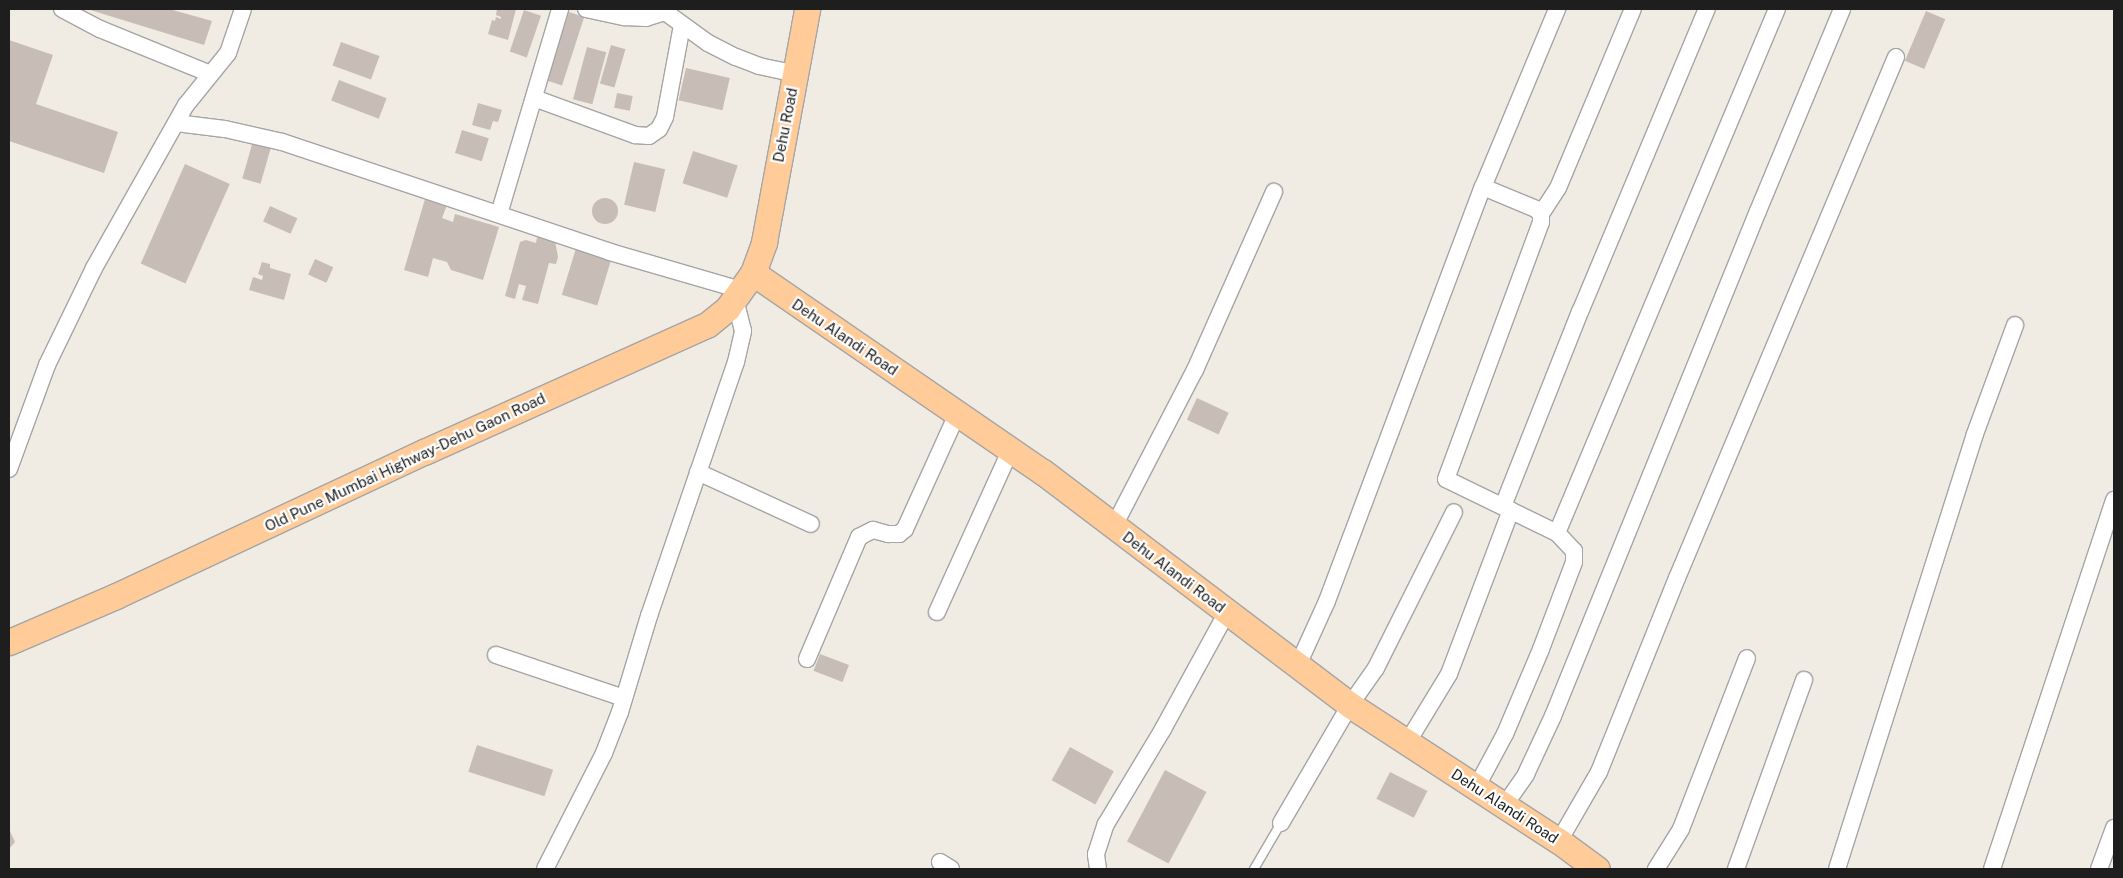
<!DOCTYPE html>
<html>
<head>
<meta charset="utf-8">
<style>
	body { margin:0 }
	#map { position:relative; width:2123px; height:878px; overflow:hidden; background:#f0ebe3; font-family:"Public Sans",sans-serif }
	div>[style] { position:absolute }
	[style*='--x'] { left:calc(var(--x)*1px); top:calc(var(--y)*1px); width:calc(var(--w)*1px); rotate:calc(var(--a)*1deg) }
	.building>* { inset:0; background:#c8bdb6; transform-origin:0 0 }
	.round { border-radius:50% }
	.roads { filter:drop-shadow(1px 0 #a5a5a5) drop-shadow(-1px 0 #a5a5a5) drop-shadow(0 1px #a5a5a5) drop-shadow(0 -1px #a5a5a5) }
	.lane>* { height:8px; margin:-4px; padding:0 4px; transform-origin:4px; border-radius:4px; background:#fff }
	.street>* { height:16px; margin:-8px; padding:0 8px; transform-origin:8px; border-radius:8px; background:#fff }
	.primary>* { height:25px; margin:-12.5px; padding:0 12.5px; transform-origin:12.5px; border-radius:12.5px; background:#fc9 }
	span { translate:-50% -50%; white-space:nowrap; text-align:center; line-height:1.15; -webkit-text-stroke:4.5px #fff; paint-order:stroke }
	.street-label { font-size:15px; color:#1e1e1e }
	.frame { position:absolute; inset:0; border:10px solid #1e1e1e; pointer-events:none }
</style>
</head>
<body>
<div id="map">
	<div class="building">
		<i style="clip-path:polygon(87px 9px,169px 9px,212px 21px,204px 45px)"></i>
		<i style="clip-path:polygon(497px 9px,516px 9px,508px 40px,488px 34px,492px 20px,495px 21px,496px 17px,501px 19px,501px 17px,496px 15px)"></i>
		<i style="left:524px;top:10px;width:18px;height:44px;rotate:19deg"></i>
		<i style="left:1926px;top:11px;width:21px;height:54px;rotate:23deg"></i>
		<i style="left:569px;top:12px;width:16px;height:72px;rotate:18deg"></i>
		<i style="clip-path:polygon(9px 40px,53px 55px,36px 104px,118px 132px,104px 173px,9px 141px)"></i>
		<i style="left:341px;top:42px;width:41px;height:25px;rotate:20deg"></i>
		<i style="left:611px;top:45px;width:15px;height:40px;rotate:16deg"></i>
		<i style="left:587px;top:47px;width:20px;height:54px;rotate:15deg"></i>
		<i style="left:686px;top:68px;width:45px;height:33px;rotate:13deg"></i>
		<i style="left:339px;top:80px;width:51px;height:22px;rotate:21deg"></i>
		<i style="left:617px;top:93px;width:16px;height:15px;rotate:11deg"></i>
		<i style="clip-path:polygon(478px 103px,502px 110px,498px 122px,493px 121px,490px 130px,472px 125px)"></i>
		<i style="left:462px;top:130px;width:28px;height:24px;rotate:17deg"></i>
		<i style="left:253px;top:141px;width:19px;height:39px;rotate:16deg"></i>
		<i style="left:693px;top:151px;width:47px;height:34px;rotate:18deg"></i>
		<i style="left:634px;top:162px;width:32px;height:44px;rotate:13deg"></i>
		<i style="left:185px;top:164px;width:49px;height:109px;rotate:24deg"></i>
		<i class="round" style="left:592px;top:198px;width:26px;height:26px"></i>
		<i style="clip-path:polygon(425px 199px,447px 205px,442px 218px,453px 222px,455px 214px,499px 227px,483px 280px,451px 270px,447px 262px,433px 258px,428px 277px,404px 270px)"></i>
		<i style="left:270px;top:206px;width:30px;height:17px;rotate:24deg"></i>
		<i style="clip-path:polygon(537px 237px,555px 241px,558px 257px,556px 264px,549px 263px,538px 304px,522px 300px,526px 286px,519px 284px,515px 299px,505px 296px,520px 242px,526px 240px,536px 243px)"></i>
		<i style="left:577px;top:245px;width:37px;height:52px;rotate:17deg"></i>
		<i style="left:315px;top:259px;width:20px;height:17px;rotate:24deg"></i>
		<i style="clip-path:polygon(262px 262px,270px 264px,270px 268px,291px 274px,284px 300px,249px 290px,253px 277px,262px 280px,263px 276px,258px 274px)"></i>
		<i style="left:1197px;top:398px;width:35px;height:24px;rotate:25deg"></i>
		<i style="left:820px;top:654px;width:31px;height:18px;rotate:21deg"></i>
		<i style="left:477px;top:745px;width:80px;height:28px;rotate:18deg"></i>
		<i style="left:1070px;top:747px;width:50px;height:38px;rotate:29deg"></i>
		<i style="left:1165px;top:770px;width:47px;height:81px;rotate:28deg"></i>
		<i style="left:1390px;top:772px;width:42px;height:30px;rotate:27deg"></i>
		<i style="clip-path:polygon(9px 829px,15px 842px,9px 849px)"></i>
	</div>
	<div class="roads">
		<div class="lane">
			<i style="--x:1254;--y:869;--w:53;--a:-59.6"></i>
		</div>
		<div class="street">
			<i style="--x:62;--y:9;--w:43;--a:27.8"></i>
			<i style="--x:100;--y:29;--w:119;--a:22.2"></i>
			<i style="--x:586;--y:9;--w:40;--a:12"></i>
			<i style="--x:625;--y:17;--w:21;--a:3"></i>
			<i style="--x:646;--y:18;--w:20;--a:-18"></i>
			<i style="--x:665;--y:12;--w:5;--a:-37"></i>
			<i style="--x:661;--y:9;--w:58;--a:35.9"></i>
			<i style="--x:708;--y:43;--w:31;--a:27"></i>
			<i style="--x:736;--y:57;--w:25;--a:21"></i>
			<i style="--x:759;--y:66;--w:38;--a:12"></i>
			<i style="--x:534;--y:98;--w:108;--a:20.1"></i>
			<i style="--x:635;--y:135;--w:14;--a:4"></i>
			<i style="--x:649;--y:136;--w:12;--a:-35"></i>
			<i style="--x:659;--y:129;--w:13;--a:-63"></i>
			<i style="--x:665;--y:117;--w:94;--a:-79.5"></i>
			<i style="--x:176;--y:123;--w:49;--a:7"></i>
			<i style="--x:225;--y:129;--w:58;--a:12.8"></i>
			<i style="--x:282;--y:142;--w:346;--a:18.5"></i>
			<i style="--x:610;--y:252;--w:136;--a:16.2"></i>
			<i style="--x:499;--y:214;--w:214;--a:-73.4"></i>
			<i style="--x:1541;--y:214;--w:31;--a:-57"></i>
			<i style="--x:1558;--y:188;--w:194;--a:-67.3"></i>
			<i style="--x:9;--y:469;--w:111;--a:-69.9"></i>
			<i style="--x:47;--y:365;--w:108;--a:-64.1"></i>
			<i style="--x:94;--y:268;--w:187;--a:-60.6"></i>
			<i style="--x:186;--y:105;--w:67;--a:-51.1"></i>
			<i style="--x:228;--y:53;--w:46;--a:-71.2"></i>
			<i style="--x:698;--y:472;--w:124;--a:24.7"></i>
			<i style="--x:1503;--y:506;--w:209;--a:-68.4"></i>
			<i style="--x:1580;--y:312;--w:329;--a:-67.3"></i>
			<i style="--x:1114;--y:526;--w:176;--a:-62.6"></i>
			<i style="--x:1195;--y:370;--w:195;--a:-66.1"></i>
			<i style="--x:1557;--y:533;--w:568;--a:-67.23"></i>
			<i style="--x:937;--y:612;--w:179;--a:-65.6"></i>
			<i style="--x:496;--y:655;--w:135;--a:18.6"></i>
			<i style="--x:807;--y:659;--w:133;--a:-66.9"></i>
			<i style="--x:859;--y:537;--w:16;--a:-27"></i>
			<i style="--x:873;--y:530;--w:16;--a:15"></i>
			<i style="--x:888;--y:534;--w:11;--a:0"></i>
			<i style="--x:899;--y:534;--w:8;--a:-40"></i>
			<i style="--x:905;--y:529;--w:128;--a:-65.6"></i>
			<i style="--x:1298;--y:665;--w:70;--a:-65.6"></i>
			<i style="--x:1327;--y:601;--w:442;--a:-69.4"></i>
			<i style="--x:1483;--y:187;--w:193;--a:-67.4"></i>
			<i style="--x:1407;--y:743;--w:81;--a:-58.7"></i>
			<i style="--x:1449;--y:674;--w:175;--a:-69.3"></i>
			<i style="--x:1476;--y:788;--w:61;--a:-61.8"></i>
			<i style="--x:1505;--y:734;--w:92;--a:-67"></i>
			<i style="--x:1541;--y:649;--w:93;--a:-69.2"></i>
			<i style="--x:1574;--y:562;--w:11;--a:-90"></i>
			<i style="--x:1574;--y:551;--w:25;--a:-133"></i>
			<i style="--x:1557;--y:533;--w:123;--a:-154.1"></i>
			<i style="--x:1446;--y:479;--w:274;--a:-69.7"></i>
			<i style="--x:1541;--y:222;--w:8;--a:-90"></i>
			<i style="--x:1541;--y:214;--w:7;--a:-135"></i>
			<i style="--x:1536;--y:209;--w:57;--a:-157.5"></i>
			<i style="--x:1504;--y:806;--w:39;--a:-55"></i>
			<i style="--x:1526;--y:774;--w:64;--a:-65"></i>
			<i style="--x:1553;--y:716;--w:545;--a:-67.91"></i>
			<i style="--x:1758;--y:211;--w:219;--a:-67.4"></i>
			<i style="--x:1281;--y:823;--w:137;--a:-59.7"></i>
			<i style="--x:1350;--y:705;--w:45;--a:-54.9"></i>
			<i style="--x:1376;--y:668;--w:174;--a:-63.4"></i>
			<i style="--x:1559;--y:841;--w:80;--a:-59.9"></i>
			<i style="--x:1599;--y:772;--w:209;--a:-68.1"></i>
			<i style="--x:1677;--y:578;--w:565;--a:-67.2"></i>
			<i style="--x:940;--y:862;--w:13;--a:32"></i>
			<i style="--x:545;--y:869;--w:130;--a:-63"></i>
			<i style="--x:604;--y:753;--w:44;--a:-68.7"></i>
			<i style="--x:620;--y:712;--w:100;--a:-73.2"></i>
			<i style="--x:649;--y:616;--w:268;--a:-71.1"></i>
			<i style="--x:736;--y:362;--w:32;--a:-77"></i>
			<i style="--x:743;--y:331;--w:34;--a:-104"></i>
			<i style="--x:1098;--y:869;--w:15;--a:-98"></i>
			<i style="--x:1096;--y:854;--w:32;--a:-72"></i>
			<i style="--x:1106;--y:824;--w:111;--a:-59"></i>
			<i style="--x:1163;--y:729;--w:133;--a:-61.3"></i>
			<i style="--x:1656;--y:869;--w:47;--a:-58"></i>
			<i style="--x:1681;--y:829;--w:183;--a:-68.9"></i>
			<i style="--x:1736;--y:869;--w:201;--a:-70.2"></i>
			<i style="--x:1837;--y:869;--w:456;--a:-72.4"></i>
			<i style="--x:1975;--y:434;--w:116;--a:-69.8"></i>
			<i style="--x:1992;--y:869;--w:389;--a:-71.7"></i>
			<i style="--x:2099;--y:869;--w:44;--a:-69.9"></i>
		</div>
		<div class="primary">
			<i style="--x:753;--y:273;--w:352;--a:34.5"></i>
			<i style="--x:1043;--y:472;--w:385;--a:37.2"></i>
			<i style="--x:1350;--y:705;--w:249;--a:33.1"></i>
			<i style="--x:1559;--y:841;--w:47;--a:36.4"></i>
			<i style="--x:9;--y:642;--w:116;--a:-23.3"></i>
			<i style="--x:116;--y:596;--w:340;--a:-25.1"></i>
			<i style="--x:424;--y:452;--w:310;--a:-24.2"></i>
			<i style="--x:707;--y:325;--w:26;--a:-39"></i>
			<i style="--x:727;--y:309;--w:44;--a:-54.2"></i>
			<i style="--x:753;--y:273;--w:33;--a:-70"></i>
			<i style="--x:764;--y:242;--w:237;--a:-79.5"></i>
		</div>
	</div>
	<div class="street-label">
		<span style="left:785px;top:125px;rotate:-79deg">Dehu Road</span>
		<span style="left:845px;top:337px;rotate:34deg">Dehu Alandi Road</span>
		<span style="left:405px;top:462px;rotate:-25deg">Old Pune Mumbai Highway-Dehu Gaon Road</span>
		<span style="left:1174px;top:572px;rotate:37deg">Dehu Alandi Road</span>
		<span style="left:1505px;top:806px;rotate:33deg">Dehu Alandi Road</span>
	</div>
	<div class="frame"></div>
</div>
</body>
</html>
